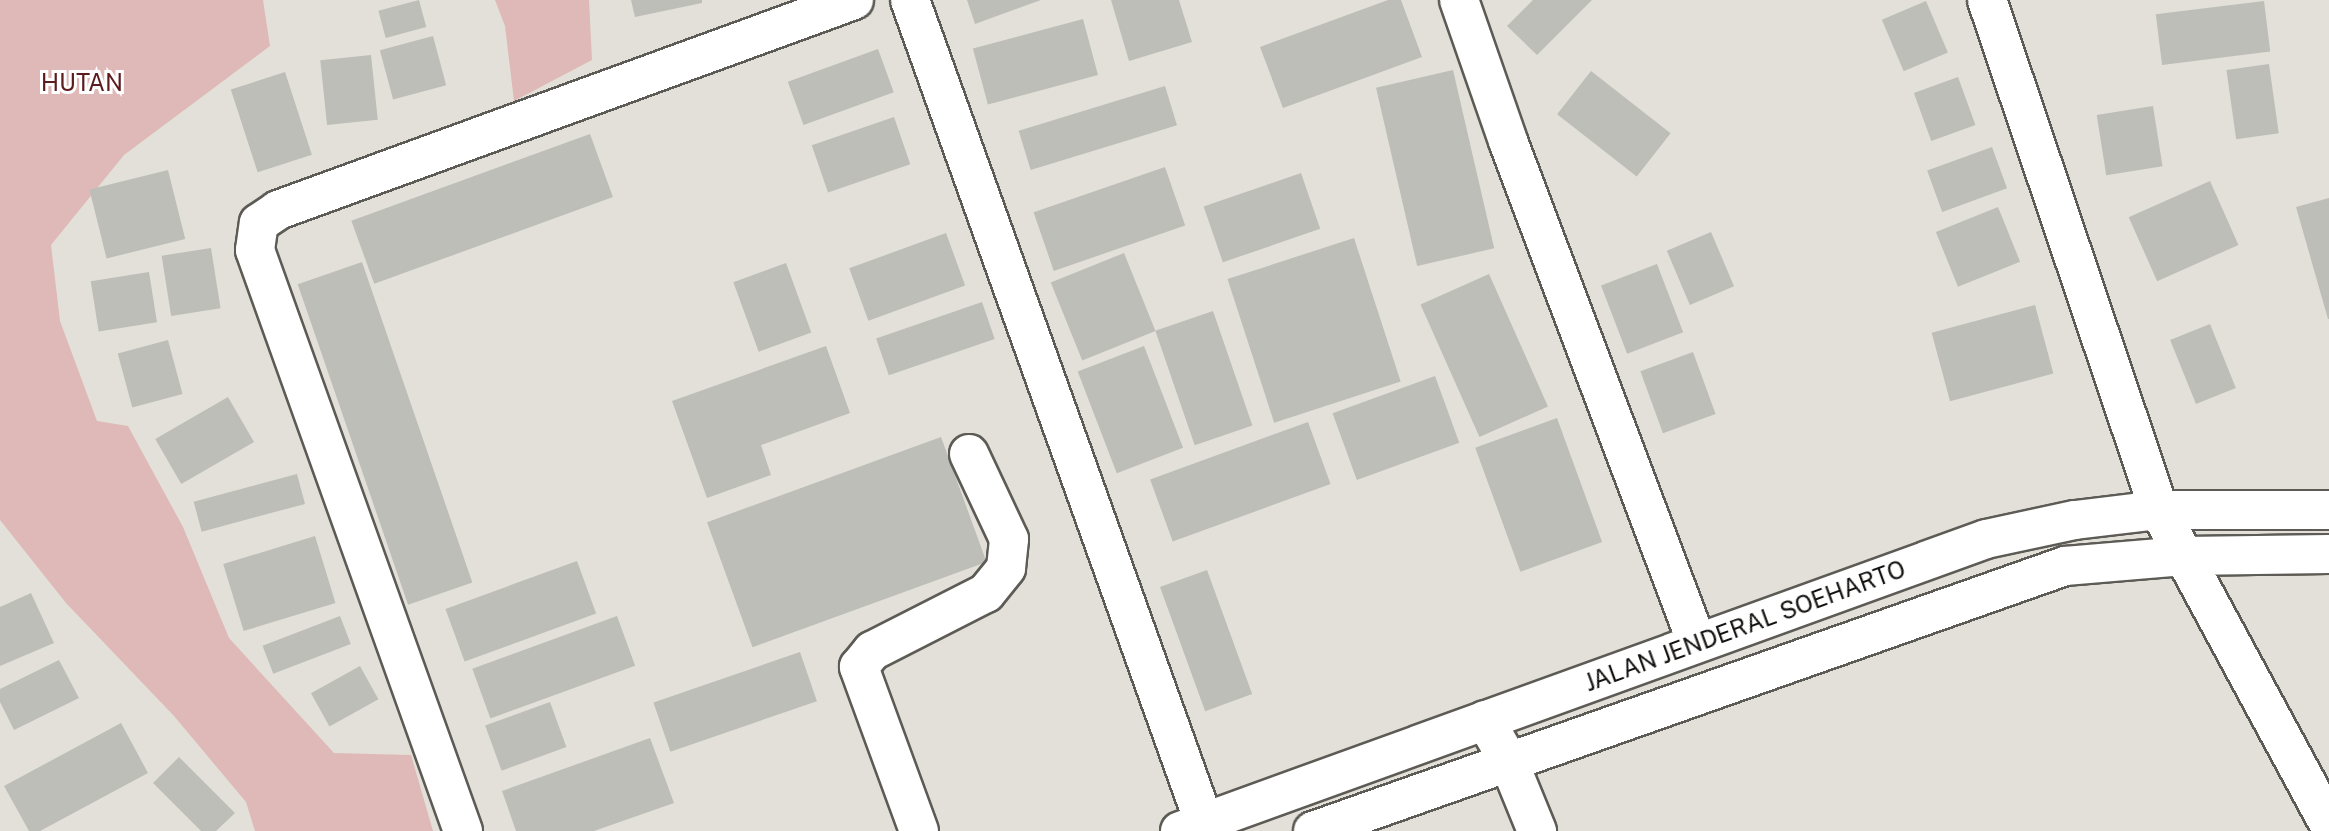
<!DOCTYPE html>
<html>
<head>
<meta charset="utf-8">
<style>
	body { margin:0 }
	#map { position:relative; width:2329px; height:831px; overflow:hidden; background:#e3e0d9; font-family:"Public Sans",sans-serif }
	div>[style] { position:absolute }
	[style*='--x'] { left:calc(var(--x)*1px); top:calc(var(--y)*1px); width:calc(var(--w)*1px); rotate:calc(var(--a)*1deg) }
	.green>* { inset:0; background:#dfb9b7 }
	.building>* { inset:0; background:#bcbeb7; transform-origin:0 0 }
	.roads { filter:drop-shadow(2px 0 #5d5b55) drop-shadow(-2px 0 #5d5b55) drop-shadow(0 2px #5d5b55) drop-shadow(0 -2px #5d5b55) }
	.street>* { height:38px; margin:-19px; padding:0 19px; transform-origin:19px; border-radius:19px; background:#fff }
	.secondary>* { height:38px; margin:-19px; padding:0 19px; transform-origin:19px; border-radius:19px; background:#fff }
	span { translate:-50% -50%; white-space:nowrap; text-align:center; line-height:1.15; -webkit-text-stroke:6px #fff; paint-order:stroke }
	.park-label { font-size:24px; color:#5c1c1e }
	.street-label { font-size:24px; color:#131210 }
</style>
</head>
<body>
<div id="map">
	<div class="green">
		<i style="clip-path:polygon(0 0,263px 0,270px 46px,124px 155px,51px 245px,60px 321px,97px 421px,128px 426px,183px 527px,229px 638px,334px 753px,411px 755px,433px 831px,255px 831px,246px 802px,174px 716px,66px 603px,0 520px)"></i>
		<i style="clip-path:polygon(495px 0,589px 0,592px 60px,514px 101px,505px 26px)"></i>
	</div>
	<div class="building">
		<i style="left:419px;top:0;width:28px;height:42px;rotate:75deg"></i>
		<i style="clip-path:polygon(631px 0,702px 0,702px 3px,635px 17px)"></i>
		<i style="clip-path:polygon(967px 0,1041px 0,975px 24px)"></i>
		<i style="clip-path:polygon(1111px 0,1179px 0,1192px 42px,1129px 61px)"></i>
		<i style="clip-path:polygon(1388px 0,1401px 0,1422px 57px,1283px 108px,1260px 47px)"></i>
		<i style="clip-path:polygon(1533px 0,1592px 0,1537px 55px,1507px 26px)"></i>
		<i style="left:1926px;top:1px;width:56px;height:48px;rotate:67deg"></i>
		<i style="left:2264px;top:1px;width:51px;height:109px;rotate:83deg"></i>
		<i style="left:1083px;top:19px;width:58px;height:114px;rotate:75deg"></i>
		<i style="left:433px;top:36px;width:51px;height:55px;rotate:75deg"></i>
		<i style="left:878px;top:49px;width:46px;height:96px;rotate:70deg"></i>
		<i style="left:371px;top:55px;width:65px;height:51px;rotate:84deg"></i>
		<i style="left:2269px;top:64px;width:70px;height:43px;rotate:82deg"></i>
		<i style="left:1453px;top:70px;width:183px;height:79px;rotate:77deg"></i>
		<i style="left:1591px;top:71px;width:101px;height:55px;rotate:38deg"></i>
		<i style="left:285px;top:72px;width:87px;height:57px;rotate:72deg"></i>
		<i style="left:1958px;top:77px;width:51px;height:47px;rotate:70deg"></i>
		<i style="left:1165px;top:86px;width:41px;height:153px;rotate:73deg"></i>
		<i style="left:2153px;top:106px;width:61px;height:57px;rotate:81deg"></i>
		<i style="left:894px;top:117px;width:50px;height:87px;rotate:71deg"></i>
		<i style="left:590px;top:134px;width:67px;height:254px;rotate:70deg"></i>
		<i style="left:1992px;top:147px;width:44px;height:69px;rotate:70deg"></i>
		<i style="left:1165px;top:167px;width:62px;height:139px;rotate:71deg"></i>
		<i style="left:168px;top:170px;width:71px;height:81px;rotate:76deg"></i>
		<i style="left:1301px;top:173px;width:59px;height:103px;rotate:71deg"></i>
		<i style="left:2210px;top:181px;width:70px;height:89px;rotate:66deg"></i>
		<i style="clip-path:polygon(2329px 198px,2329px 319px,2328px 319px,2296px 207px)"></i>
		<i style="left:1998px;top:207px;width:59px;height:67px;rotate:68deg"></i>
		<i style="left:1711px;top:232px;width:59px;height:48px;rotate:67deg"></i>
		<i style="left:946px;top:233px;width:56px;height:103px;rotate:70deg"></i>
		<i style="left:1354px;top:238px;width:151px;height:133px;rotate:72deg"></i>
		<i style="left:211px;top:248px;width:61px;height:50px;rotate:81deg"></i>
		<i style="left:1124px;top:253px;width:84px;height:79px;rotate:68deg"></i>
		<i style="left:362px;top:262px;width:339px;height:68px;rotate:71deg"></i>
		<i style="left:786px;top:263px;width:74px;height:56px;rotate:70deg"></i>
		<i style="left:1657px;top:264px;width:73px;height:60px;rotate:69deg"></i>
		<i style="left:149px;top:272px;width:51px;height:59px;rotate:81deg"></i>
		<i style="left:1489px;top:274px;width:145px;height:75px;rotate:66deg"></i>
		<i style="left:982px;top:302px;width:39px;height:112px;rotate:71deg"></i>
		<i style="left:2035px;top:305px;width:71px;height:107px;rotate:75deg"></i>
		<i style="left:1213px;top:311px;width:121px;height:61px;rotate:71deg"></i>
		<i style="left:2210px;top:324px;width:69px;height:43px;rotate:68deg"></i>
		<i style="left:168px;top:340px;width:56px;height:52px;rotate:75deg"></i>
		<i style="clip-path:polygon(826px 346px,850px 413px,761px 445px,771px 475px,707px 498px,672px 401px)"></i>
		<i style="left:1144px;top:346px;width:109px;height:71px;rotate:69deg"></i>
		<i style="left:1693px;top:352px;width:66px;height:56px;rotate:70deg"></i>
		<i style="left:1435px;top:376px;width:71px;height:109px;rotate:70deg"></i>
		<i style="left:228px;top:397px;width:52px;height:84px;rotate:60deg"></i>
		<i style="left:1557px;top:418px;width:132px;height:87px;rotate:70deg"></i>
		<i style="left:1308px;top:422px;width:66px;height:168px;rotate:70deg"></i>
		<i style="left:941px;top:437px;width:133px;height:249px;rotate:70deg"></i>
		<i style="left:297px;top:474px;width:31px;height:107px;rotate:75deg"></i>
		<i style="left:315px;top:536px;width:70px;height:96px;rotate:73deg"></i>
		<i style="left:577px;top:561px;width:56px;height:140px;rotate:70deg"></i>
		<i style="left:1207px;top:570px;width:132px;height:50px;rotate:70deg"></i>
		<i style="clip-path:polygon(31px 593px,54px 643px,0 666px,0 607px)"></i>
		<i style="left:340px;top:616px;width:30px;height:83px;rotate:69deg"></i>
		<i style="left:617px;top:616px;width:53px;height:154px;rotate:70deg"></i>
		<i style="left:800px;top:652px;width:52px;height:155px;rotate:71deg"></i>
		<i style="clip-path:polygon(59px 660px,79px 698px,14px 730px,0 702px,0 689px)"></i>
		<i style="left:360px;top:666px;width:38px;height:56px;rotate:61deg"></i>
		<i style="left:550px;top:702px;width:48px;height:69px;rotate:70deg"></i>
		<i style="clip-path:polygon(121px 723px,148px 773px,40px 831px,29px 831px,4px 786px)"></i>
		<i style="clip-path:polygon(650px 738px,674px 803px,594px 831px,516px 831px,502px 791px)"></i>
		<i style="clip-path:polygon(179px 757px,235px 813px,216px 831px,201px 831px,153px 783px)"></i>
	</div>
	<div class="roads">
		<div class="street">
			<i style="--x:910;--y:0;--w:873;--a:70.32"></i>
			<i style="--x:1459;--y:0;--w:149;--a:70.8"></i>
			<i style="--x:1508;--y:141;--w:536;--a:69.37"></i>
			<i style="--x:1987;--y:0;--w:538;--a:71.36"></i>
			<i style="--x:2159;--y:510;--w:357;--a:61.6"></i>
			<i style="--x:1485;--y:720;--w:46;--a:60.1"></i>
			<i style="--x:1508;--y:760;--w:77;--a:67.8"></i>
			<i style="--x:463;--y:831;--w:617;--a:-109.7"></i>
			<i style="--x:255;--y:250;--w:27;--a:-82"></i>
			<i style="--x:259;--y:223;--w:23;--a:-34"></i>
			<i style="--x:278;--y:210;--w:613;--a:-20.03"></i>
			<i style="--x:919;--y:831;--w:175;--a:-110.1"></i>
			<i style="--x:859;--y:667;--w:21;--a:-51"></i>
			<i style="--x:872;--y:651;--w:128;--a:-27"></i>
			<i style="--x:986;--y:593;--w:32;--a:-51"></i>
			<i style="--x:1006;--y:568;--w:29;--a:-84"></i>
			<i style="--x:1009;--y:539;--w:94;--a:-115.2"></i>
		</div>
		<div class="secondary">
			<i style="--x:1180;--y:831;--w:857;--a:-19.91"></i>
			<i style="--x:1986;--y:539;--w:91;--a:-12.1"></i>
			<i style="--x:2075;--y:520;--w:85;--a:-6.8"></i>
			<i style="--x:2159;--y:510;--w:170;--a:0"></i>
			<i style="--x:1313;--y:831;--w:797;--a:-19.41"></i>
			<i style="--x:2065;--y:566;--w:119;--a:-4.8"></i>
			<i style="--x:2184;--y:556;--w:145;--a:-0.8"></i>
		</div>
	</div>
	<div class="park-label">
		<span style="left:82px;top:83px">HUTAN</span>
	</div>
	<div class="street-label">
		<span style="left:1745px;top:626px;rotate:-20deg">JALAN JENDERAL SOEHARTO</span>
	</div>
</div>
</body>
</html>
